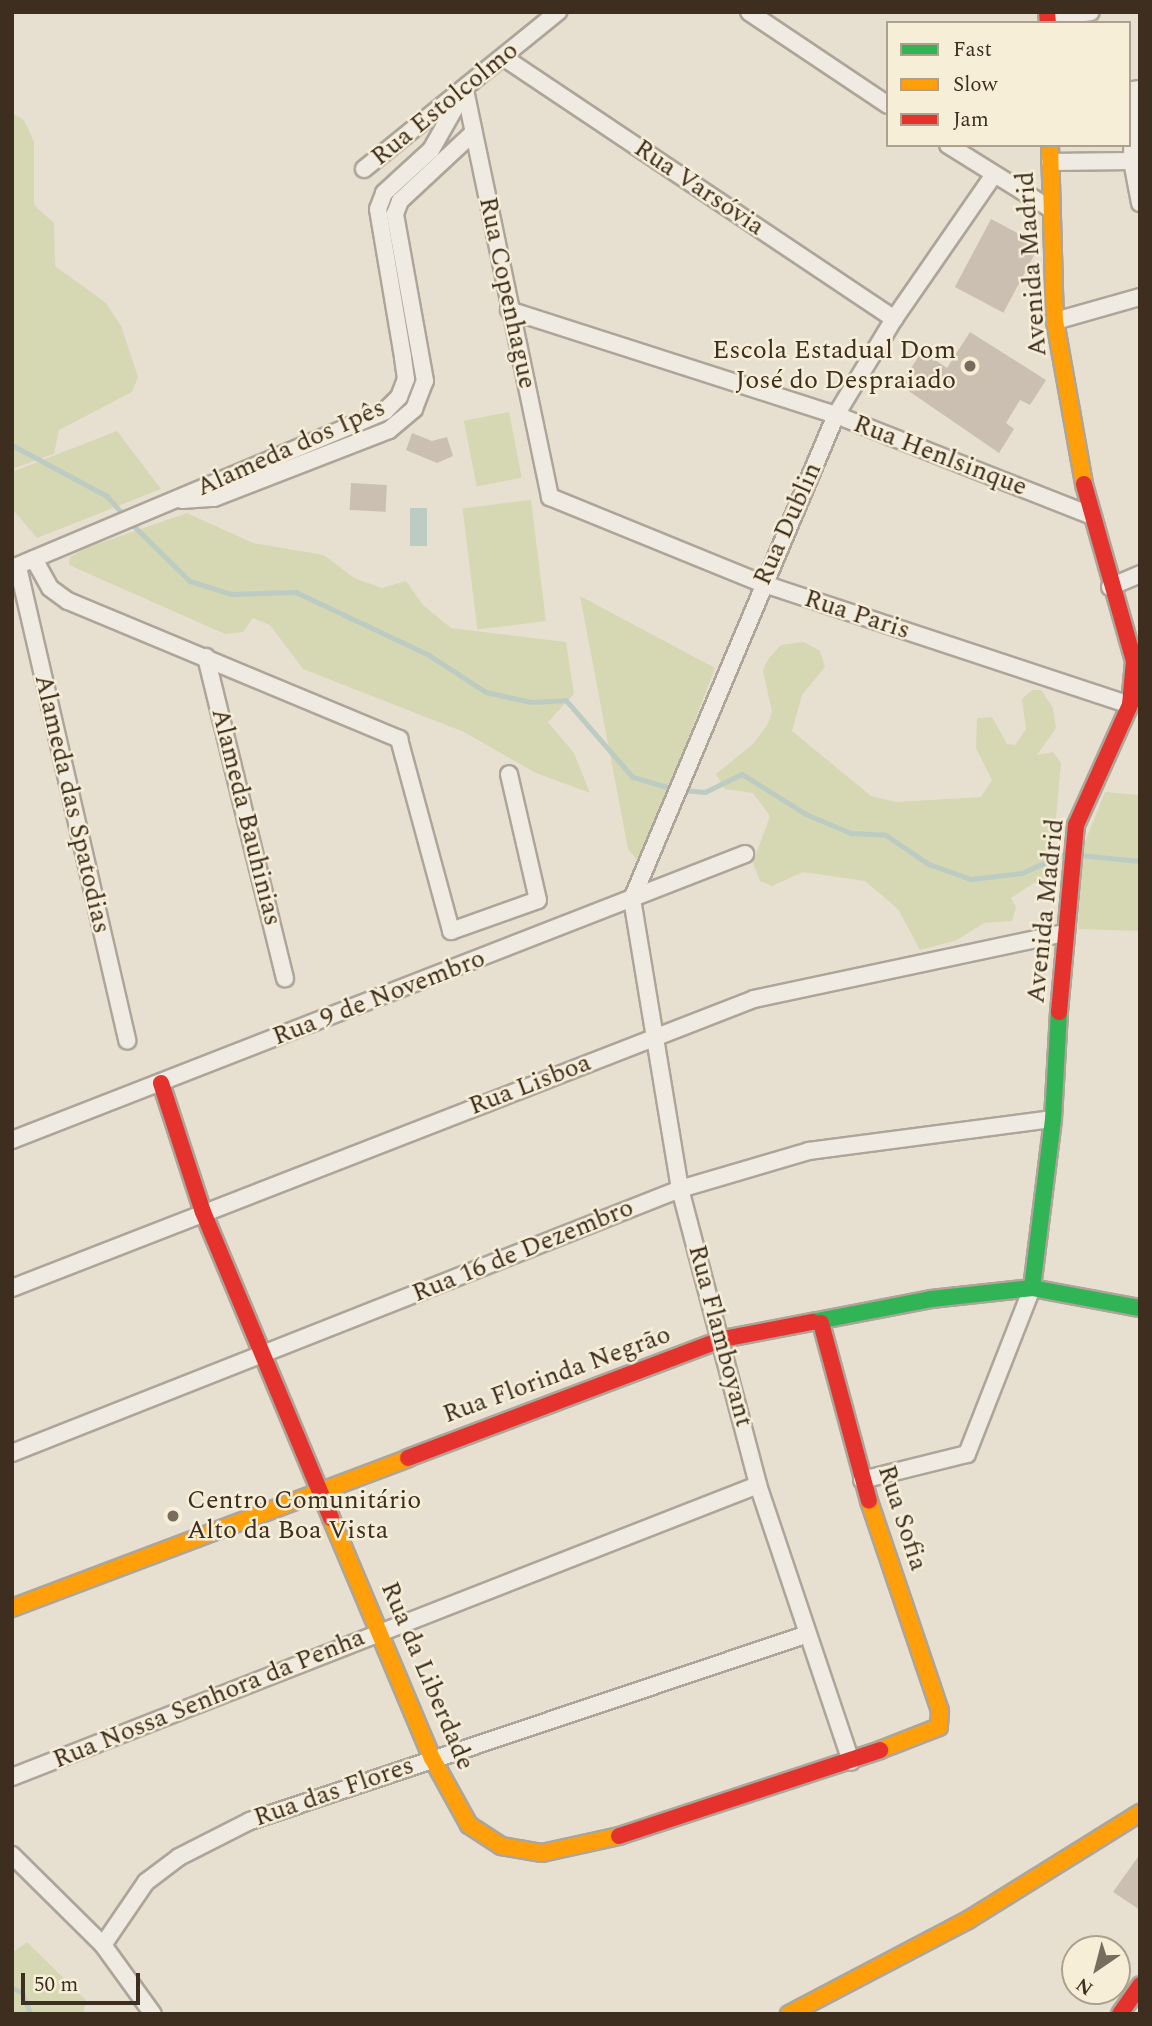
<!DOCTYPE html>
<html>
<head>
<meta charset="utf-8">
<style>
	body { margin:0 }
	#map { position:relative; width:1152px; height:2026px; overflow:hidden; background:#e7e0d1; font-family:Spectral,serif }
	div>[style] { position:absolute }
	[style*='--x'] { left:calc(var(--x)*1px); top:calc(var(--y)*1px); width:calc(var(--w)*1px); rotate:calc(var(--a)*1deg) }
	.green>* { inset:0; background:#d6d7b3; transform-origin:0 0 }
	.water>* { inset:0; background:#bcccc2; transform-origin:0 0 }
	.stream>* { height:4.5px; margin:-2.25px; padding:0 2.25px; transform-origin:2.25px; border-radius:2.25px; background:#bcccc2 }
	.building>* { inset:0; background:#cbbfb2; transform-origin:0 0 }
	.roads { filter:drop-shadow(2px 0 #ada599) drop-shadow(-2px 0 #ada599) drop-shadow(0 2px #ada599) drop-shadow(0 -2px #ada599) }
	.street>* { height:16px; margin:-8px; padding:0 8px; transform-origin:8px; border-radius:8px; background:#efebe3 }
	.fast>* { height:16px; margin:-8px; padding:0 8px; transform-origin:8px; border-radius:8px; background:#30b455 }
	.slow>* { height:16px; margin:-8px; padding:0 8px; transform-origin:8px; border-radius:8px; background:#ff9f0a }
	.jam>* { height:16px; margin:-8px; padding:0 8px; transform-origin:8px; border-radius:8px; background:#e5322d }
	.dots>* { width:19px; height:19px; translate:-50% -50%; box-sizing:border-box; border:4px solid #f7eed8; border-radius:50% }
	span { translate:-50% -50%; white-space:nowrap; text-align:center; line-height:1.15; -webkit-text-stroke:5px #f7eed8; paint-order:stroke }
	.street-label { font-size:26px; color:#3d2e20 }
	.poi-label { font-size:26px; color:#3d2e20 }
	.right { translate:-100% -50%; text-align:right }
	.left { translate:0 -50%; text-align:left }
	.frame { position:absolute; inset:0; border:14px solid #3d2e20; pointer-events:none }
	.legend { position:absolute; left:886px; top:21px; width:245px; height:126px; box-sizing:border-box; background:#f7eed8; border:2px solid #ada18e; margin:0; padding:9px 12px; list-style:none; font-size:21px; color:#3d2e20 }
	.legend li { display:flex; align-items:center; gap:14px; height:35px }
	.legend b { width:35px; border:2px solid #ada18e }
	.north { position:absolute; left:1061px; top:1935px; width:70px; height:70px; box-sizing:border-box; background:#f7eed8; border:2px solid #ada18e; border-radius:50%; rotate:215deg; font-size:19px; font-weight:700; line-height:28px; text-align:center; color:#3d2e20 }
	.north::after { content:''; display:block; margin:auto; width:24px; height:32px; background:#786c5e; clip-path:polygon(50% 0,100% 100%,50% 72%,0 100%) }
	.scale { position:absolute; left:21px; top:1973px; width:119px; height:32px; box-sizing:border-box; border:4px solid #3d2e20; border-top:0; padding-left:9px; font-size:21px; line-height:24px; white-space:nowrap; color:#3d2e20; -webkit-text-stroke:5px #f7eed8; paint-order:stroke }
</style>
</head>
<body>
<div id="map">
	<div class="green">
		<i style="clip-path:polygon(12px 113px,24px 120px,34px 142px,34px 205px,54px 223px,55px 266px,106px 303px,121px 326px,138px 377px,132px 392px,59px 430px,54px 454px,12px 469px)"></i>
		<i style="left:509px;top:412px;width:67px;height:46px;rotate:79deg"></i>
		<i style="clip-path:polygon(117px 431px,161px 489px,37px 538px,12px 509px,12px 472px)"></i>
		<i style="left:531px;top:500px;width:122px;height:69px;rotate:83deg"></i>
		<i style="clip-path:polygon(187px 513px,253px 543px,324px 555px,354px 578px,382px 588px,406px 581px,423px 605px,451px 628px,566px 642px,574px 694px,548px 722px,574px 753px,590px 793px,536px 773px,464px 732px,303px 669px,270px 625px,253px 618px,243px 632px,225px 634px,69px 565px,70px 557px,86px 548px)"></i>
		<i style="clip-path:polygon(580px 596px,715px 668px,640px 864px,628px 849px)"></i>
		<i style="clip-path:polygon(804px 642px,820px 651px,825px 667px,802px 695px,792px 731px,871px 796px,896px 802px,981px 797px,992px 780px,976px 748px,977px 718px,992px 717px,1007px 744px,1015px 745px,1026px 729px,1022px 699px,1032px 690px,1041px 690px,1053px 708px,1056px 728px,1037px 755px,1053px 752px,1061px 763px,1050px 882px,1034px 883px,1011px 898px,1016px 907px,1012px 921px,984px 923px,957px 940px,920px 950px,898px 909px,865px 881px,803px 872px,772px 886px,760px 881px,753px 863px,770px 816px,753px 793px,725px 789px,716px 774px,753px 744px,768px 724px,772px 712px,763px 670px,769px 658px,781px 645px)"></i>
		<i style="clip-path:polygon(1105px 792px,1140px 795px,1140px 931px,1078px 929px,1082px 849px)"></i>
		<i style="clip-path:polygon(27px 1942px,86px 2000px,83px 2014px,12px 2014px,12px 1953px)"></i>
	</div>
	<div class="water">
		<i style="left:410px;top:508px;width:17px;height:38px"></i>
	</div>
	<div class="stream">
		<i style="--x:12;--y:445;--w:108;--a:28.2"></i>
		<i style="--x:107;--y:496;--w:28;--a:48"></i>
		<i style="--x:131;--y:523;--w:83;--a:44.5"></i>
		<i style="--x:190;--y:581;--w:43;--a:17.6"></i>
		<i style="--x:231;--y:594;--w:65;--a:-1.8"></i>
		<i style="--x:296;--y:592;--w:147;--a:25.3"></i>
		<i style="--x:429;--y:655;--w:68;--a:33"></i>
		<i style="--x:486;--y:692;--w:46;--a:12.5"></i>
		<i style="--x:531;--y:702;--w:35;--a:-3"></i>
		<i style="--x:566;--y:700;--w:102;--a:49"></i>
		<i style="--x:633;--y:777;--w:43;--a:16.3"></i>
		<i style="--x:682;--y:790;--w:23;--a:5"></i>
		<i style="--x:705;--y:792;--w:41;--a:-25.9"></i>
		<i style="--x:742;--y:774;--w:75;--a:32"></i>
		<i style="--x:806;--y:814;--w:49;--a:22.9"></i>
		<i style="--x:851;--y:833;--w:35;--a:3"></i>
		<i style="--x:886;--y:835;--w:52;--a:34"></i>
		<i style="--x:929;--y:864;--w:45;--a:19.7"></i>
		<i style="--x:971;--y:879;--w:51;--a:-6.7"></i>
		<i style="--x:1022;--y:873;--w:49;--a:-24"></i>
		<i style="--x:1079;--y:855;--w:61;--a:5.6"></i>
		<i style="--x:12;--y:1988;--w:11;--a:22"></i>
		<i style="--x:22;--y:1992;--w:24;--a:68"></i>
	</div>
	<div class="building">
		<i style="left:991px;top:219px;width:55px;height:77px;rotate:28deg"></i>
		<i style="clip-path:polygon(970px 332px,1046px 380px,1030px 405px,1020px 400px,1006px 423px,1014px 429px,999px 453px,900px 385px,922px 351px,947px 368px)"></i>
		<i style="clip-path:polygon(412px 433px,432px 441px,447px 437px,453px 456px,437px 463px,406px 450px)"></i>
		<i style="left:351px;top:483px;width:36px;height:27px;rotate:3deg"></i>
		<i style="clip-path:polygon(1140px 1854px,1140px 1910px,1113px 1892px)"></i>
	</div>
	<div class="roads">
		<div class="street">
			<i style="--x:749;--y:12;--w:167;--a:33.8"></i>
			<i style="--x:1048;--y:18;--w:43;--a:-7.9"></i>
			<i style="--x:503;--y:57;--w:471;--a:33.8"></i>
			<i style="--x:465;--y:90;--w:416;--a:78.2"></i>
			<i style="--x:550;--y:497;--w:228;--a:22.2"></i>
			<i style="--x:761;--y:583;--w:389;--a:18.3"></i>
			<i style="--x:948;--y:145;--w:121;--a:31.9"></i>
			<i style="--x:1140;--y:160;--w:8;--a:173"></i>
			<i style="--x:1132;--y:161;--w:43;--a:79.2"></i>
			<i style="--x:1050;--y:162;--w:82;--a:-0.7"></i>
			<i style="--x:1132;--y:161;--w:71;--a:-89.2"></i>
			<i style="--x:1133;--y:90;--w:7;--a:-8"></i>
			<i style="--x:364;--y:169;--w:250;--a:-39"></i>
			<i style="--x:509;--y:310;--w:343;--a:17.8"></i>
			<i style="--x:836;--y:415;--w:273;--a:21.5"></i>
			<i style="--x:1055;--y:321;--w:88;--a:-15.8"></i>
			<i style="--x:182;--y:500;--w:32;--a:-4"></i>
			<i style="--x:214;--y:498;--w:188;--a:-21.2"></i>
			<i style="--x:389;--y:430;--w:33;--a:-40"></i>
			<i style="--x:414;--y:409;--w:30;--a:-69"></i>
			<i style="--x:425;--y:381;--w:170;--a:-100.2"></i>
			<i style="--x:395;--y:214;--w:14;--a:-69"></i>
			<i style="--x:400;--y:201;--w:101;--a:-43"></i>
			<i style="--x:34;--y:559;--w:33;--a:61"></i>
			<i style="--x:50;--y:588;--w:22;--a:36"></i>
			<i style="--x:68;--y:601;--w:359;--a:22.6"></i>
			<i style="--x:399;--y:739;--w:199;--a:74.8"></i>
			<i style="--x:451;--y:931;--w:92;--a:-19.6"></i>
			<i style="--x:538;--y:900;--w:129;--a:-103"></i>
			<i style="--x:18;--y:567;--w:486;--a:77"></i>
			<i style="--x:12;--y:568;--w:405;--a:-22.8"></i>
			<i style="--x:385;--y:411;--w:20;--a:-45"></i>
			<i style="--x:399;--y:397;--w:19;--a:-69"></i>
			<i style="--x:406;--y:379;--w:22;--a:-98"></i>
			<i style="--x:403;--y:357;--w:150;--a:-99.6"></i>
			<i style="--x:378;--y:209;--w:17;--a:-69"></i>
			<i style="--x:384;--y:193;--w:64;--a:-42.5"></i>
			<i style="--x:431;--y:150;--w:69;--a:-60.5"></i>
			<i style="--x:1110;--y:587;--w:33;--a:-23"></i>
			<i style="--x:206;--y:657;--w:331;--a:76.2"></i>
			<i style="--x:632;--y:899;--w:294;--a:80.6"></i>
			<i style="--x:680;--y:1189;--w:306;--a:75.2"></i>
			<i style="--x:758;--y:1485;--w:292;--a:71.4"></i>
			<i style="--x:632;--y:899;--w:525;--a:-67.15"></i>
			<i style="--x:836;--y:415;--w:112;--a:-58.9"></i>
			<i style="--x:894;--y:319;--w:174;--a:-55.3"></i>
			<i style="--x:12;--y:1140;--w:787;--a:-21.31"></i>
			<i style="--x:12;--y:1288;--w:796;--a:-21.28"></i>
			<i style="--x:754;--y:999;--w:317;--a:-12"></i>
			<i style="--x:12;--y:1453;--w:718;--a:-21.56"></i>
			<i style="--x:680;--y:1189;--w:134;--a:-16.4"></i>
			<i style="--x:809;--y:1151;--w:246;--a:-7.5"></i>
			<i style="--x:862;--y:1480;--w:108;--a:-13.9"></i>
			<i style="--x:967;--y:1454;--w:178;--a:-68.6"></i>
			<i style="--x:12;--y:1777;--w:801;--a:-21.38"></i>
			<i style="--x:12;--y:1855;--w:128;--a:44.7"></i>
			<i style="--x:103;--y:1945;--w:85;--a:54.1"></i>
			<i style="--x:103;--y:1945;--w:76;--a:-55.7"></i>
			<i style="--x:146;--y:1882;--w:41;--a:-37.1"></i>
			<i style="--x:179;--y:1857;--w:80;--a:-26.9"></i>
			<i style="--x:250;--y:1821;--w:585;--a:-18.53"></i>
		</div>
		<div class="fast">
			<i style="--x:1032;--y:1288;--w:170;--a:-82.9"></i>
			<i style="--x:1053;--y:1119;--w:107;--a:-86.8"></i>
			<i style="--x:812;--y:1322;--w:121;--a:-10.9"></i>
			<i style="--x:931;--y:1299;--w:102;--a:-6.2"></i>
			<i style="--x:1032;--y:1288;--w:110;--a:10.5"></i>
		</div>
		<div class="slow">
			<i style="--x:1050;--y:145;--w:176;--a:88.4"></i>
			<i style="--x:1055;--y:321;--w:166;--a:79.9"></i>
			<i style="--x:869;--y:1501;--w:222;--a:71.3"></i>
			<i style="--x:940;--y:1711;--w:16;--a:94"></i>
			<i style="--x:939;--y:1727;--w:63;--a:158.7"></i>
			<i style="--x:331;--y:1518;--w:260;--a:67.2"></i>
			<i style="--x:432;--y:1758;--w:77;--a:61.1"></i>
			<i style="--x:469;--y:1825;--w:38;--a:33"></i>
			<i style="--x:501;--y:1846;--w:42;--a:9.7"></i>
			<i style="--x:542;--y:1853;--w:79;--a:-12.4"></i>
			<i style="--x:12;--y:1608;--w:423;--a:-20.7"></i>
			<i style="--x:789;--y:2014;--w:202;--a:-27.7"></i>
			<i style="--x:968;--y:1920;--w:203;--a:-31.9"></i>
		</div>
		<div class="jam">
			<i style="--x:1047;--y:12;--w:11;--a:85"></i>
			<i style="--x:1059;--y:1012;--w:188;--a:-84.8"></i>
			<i style="--x:1076;--y:825;--w:132;--a:-65.8"></i>
			<i style="--x:1130;--y:705;--w:44;--a:-84.8"></i>
			<i style="--x:1134;--y:661;--w:184;--a:-105.8"></i>
			<i style="--x:161;--y:1083;--w:136;--a:72"></i>
			<i style="--x:203;--y:1212;--w:332;--a:67.3"></i>
			<i style="--x:821;--y:1323;--w:184;--a:74.9"></i>
			<i style="--x:408;--y:1458;--w:337;--a:-20.7"></i>
			<i style="--x:723;--y:1339;--w:91;--a:-10.8"></i>
			<i style="--x:619;--y:1836;--w:275;--a:-18.2"></i>
			<i style="--x:1120;--y:2014;--w:35;--a:-55"></i>
		</div>
	</div>
	<div class="dots">
		<i style="left:970px;top:366px;background:#786c5e"></i>
		<i style="left:173px;top:1516px;background:#786c5e"></i>
	</div>
	<div class="street-label">
		<span style="left:445px;top:104px;rotate:-39deg">Rua Estolcolmo</span>
		<span style="left:699px;top:188px;rotate:34deg">Rua Varsóvia</span>
		<span style="left:1032px;top:264px;rotate:-94deg">Avenida Madrid</span>
		<span style="left:507px;top:293px;rotate:78deg">Rua Copenhague</span>
		<span style="left:291px;top:448px;rotate:-24deg">Alameda dos Ipês</span>
		<span style="left:940px;top:456px;rotate:21deg">Rua Henlsinque</span>
		<span style="left:788px;top:524px;rotate:-66deg">Rua Dublin</span>
		<span style="left:857px;top:615px;rotate:18deg">Rua Paris</span>
		<span style="left:72px;top:804px;rotate:77deg">Alameda das Spatodias</span>
		<span style="left:246px;top:817px;rotate:76deg">Alameda Bauhinias</span>
		<span style="left:1046px;top:911px;rotate:-84deg">Avenida Madrid</span>
		<span style="left:379px;top:998px;rotate:-21deg">Rua 9 de Novembro</span>
		<span style="left:530px;top:1085px;rotate:-21deg">Rua Lisboa</span>
		<span style="left:523px;top:1251px;rotate:-22deg">Rua 16 de Dezembro</span>
		<span style="left:720px;top:1336px;rotate:75deg">Rua Flamboyant</span>
		<span style="left:557px;top:1375px;rotate:-20deg">Rua Florinda Negrão</span>
		<span style="left:902px;top:1518px;rotate:72deg">Rua Sofia</span>
		<span style="left:427px;top:1676px;rotate:67deg">Rua da Liberdade</span>
		<span style="left:209px;top:1699px;rotate:-22deg">Rua Nossa Senhora da Penha</span>
		<span style="left:334px;top:1792px;rotate:-19deg">Rua das Flores</span>
	</div>
	<div class="poi-label">
		<span class="right" style="left:956px;top:366px">Escola Estadual Dom<br>José do Despraiado</span>
		<span class="left" style="left:187px;top:1516px">Centro Comunitário<br>Alto da Boa Vista</span>
	</div>
	<div class="frame"></div>
	<ul class="legend">
	<li><b style="height:9px;background:#30b455"></b>Fast</li>
	<li><b style="height:9px;background:#ff9f0a"></b>Slow</li>
	<li><b style="height:9px;background:#e5322d"></b>Jam</li>
	</ul>
	<div class="north">N</div>
	<div class="scale">50 m</div>
</div>
</body>
</html>
